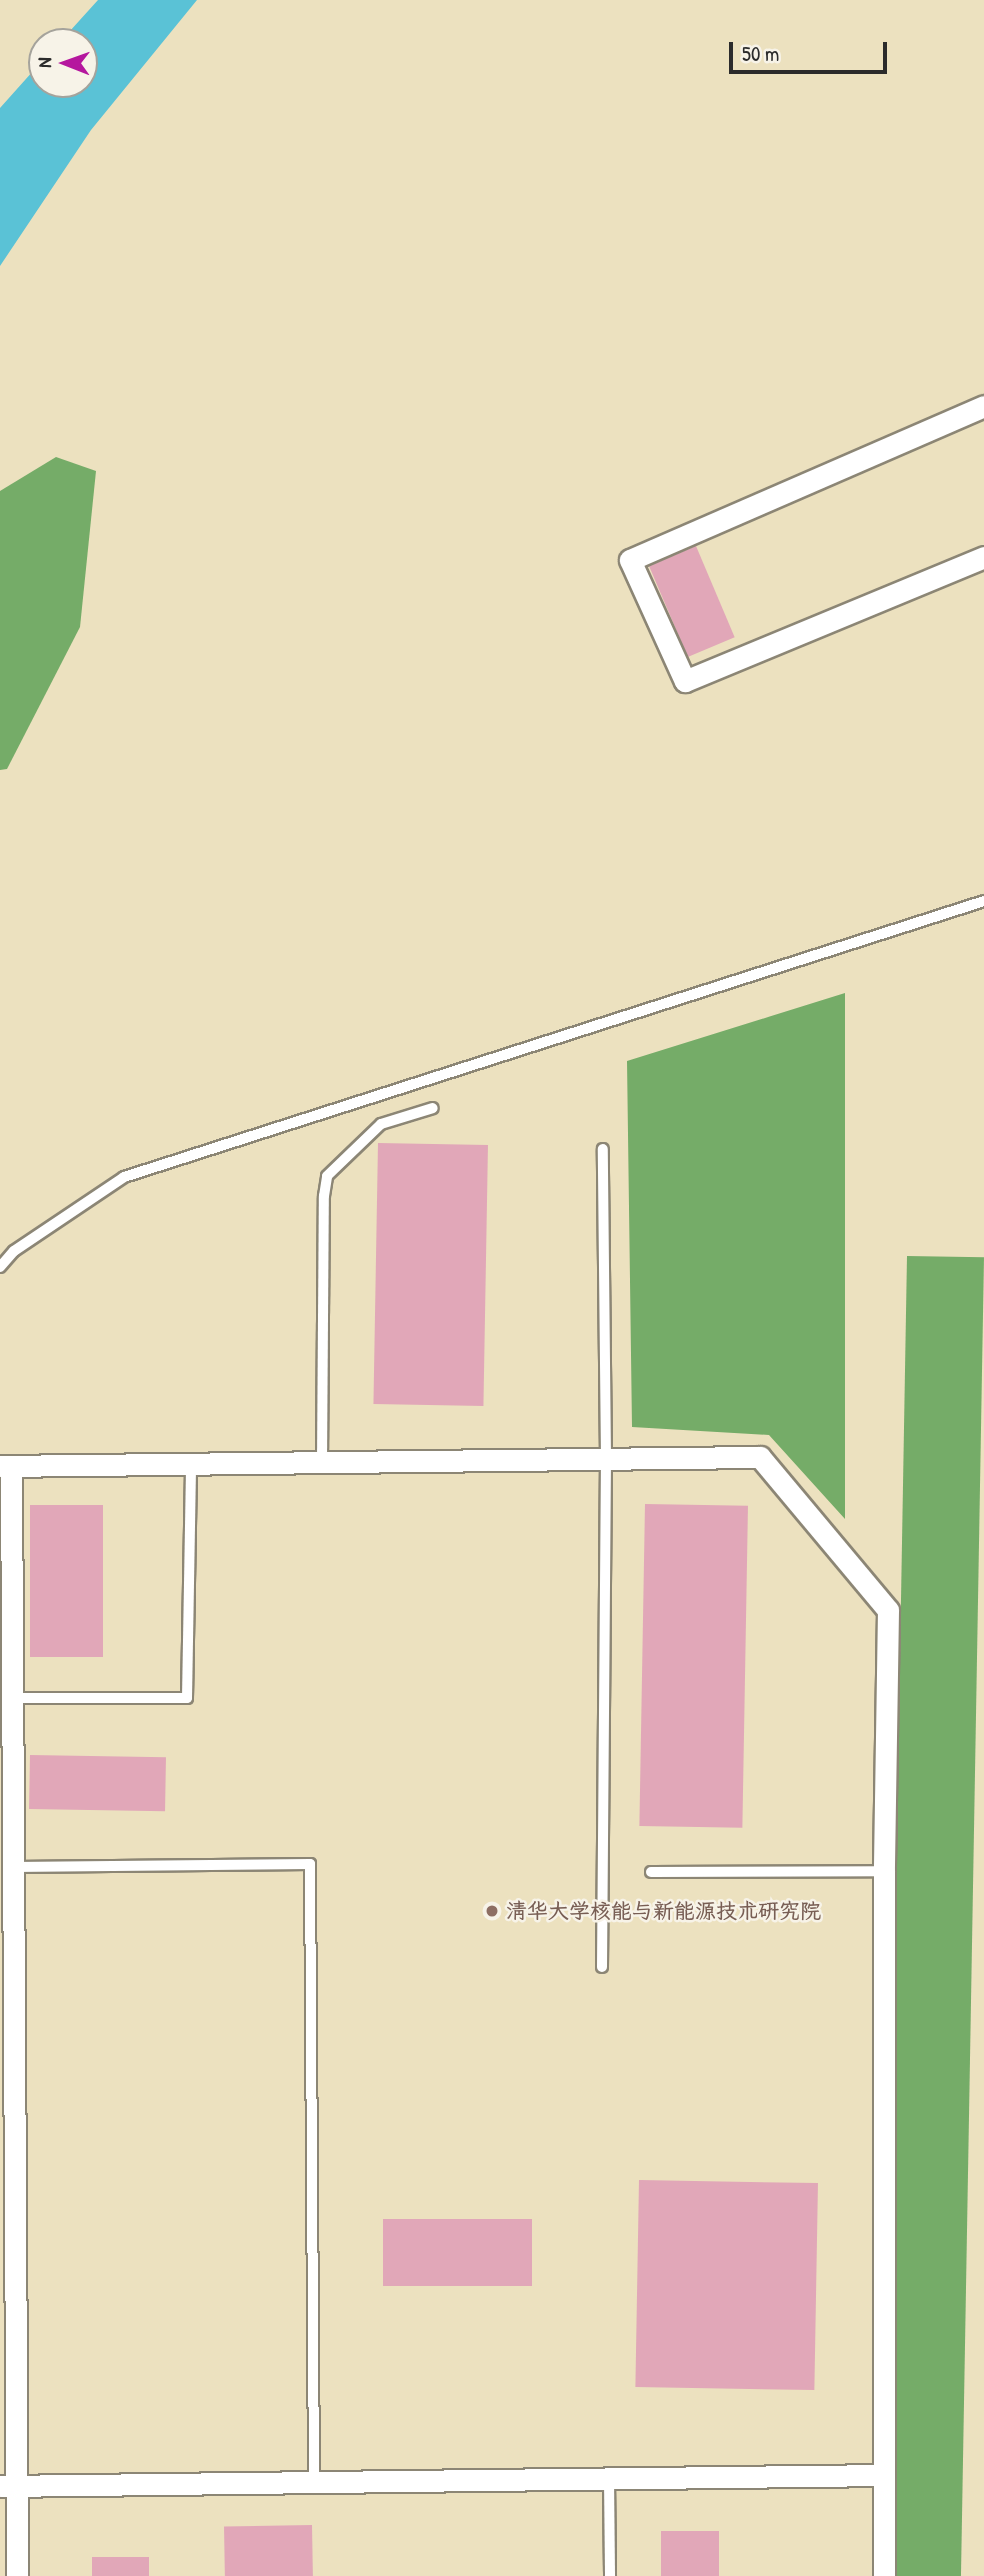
<!DOCTYPE html>
<html>
<head>
<meta charset="utf-8">
<style>
	body { margin:0 }
	#map { position:relative; width:984px; height:2576px; overflow:hidden; background:#ece1bf; font-family:"Patrick Hand","LXGW WenKai TC",sans-serif }
	div>[style] { position:absolute }
	[style*='--x'] { left:calc(var(--x)*1px); top:calc(var(--y)*1px); width:calc(var(--w)*1px); rotate:calc(var(--a)*1deg) }
	.forest>* { inset:0; background:#75ac68; transform-origin:0 0 }
	.water>* { inset:0; background:#5ac2d6 }
	.building>* { inset:0; background:#e1a7b8; transform-origin:0 0 }
	.roads { filter:drop-shadow(2px 0 #8c8675) drop-shadow(-2px 0 #8c8675) drop-shadow(0 2px #8c8675) drop-shadow(0 -2px #8c8675) }
	.lane>* { height:10px; margin:-5px; padding:0 5px; transform-origin:5px; border-radius:5px; background:#fff }
	.street>* { height:21px; margin:-10.5px; padding:0 10.5px; transform-origin:10.5px; border-radius:10.5px; background:#fff }
	.dots>* { width:19px; height:19px; translate:-50% -50%; box-sizing:border-box; border:4px solid #f7f3e8; border-radius:50% }
	span { translate:-50% -50%; white-space:nowrap; text-align:center; line-height:1.15; -webkit-text-stroke:5px #f7f3e8; paint-order:stroke }
	.education-label { font-size:21px; color:#785e54; font-weight:700 }
	.left { translate:0 -50%; text-align:left }
	.north { position:absolute; left:28px; top:28px; width:70px; height:70px; box-sizing:border-box; background:#f7f3e8; border:2px solid #a5a39c; border-radius:50%; rotate:271deg; font-size:19px; font-weight:700; line-height:28px; text-align:center; color:#2b2b2b }
	.north::after { content:''; display:block; margin:auto; width:24px; height:32px; background:#b5179e; clip-path:polygon(50% 0,100% 100%,50% 72%,0 100%) }
	.scale { position:absolute; left:729px; top:42px; width:158px; height:32px; box-sizing:border-box; border:4px solid #2b2b2b; border-top:0; padding-left:9px; font-size:21px; line-height:24px; white-space:nowrap; color:#2b2b2b; -webkit-text-stroke:5px #f7f3e8; paint-order:stroke }
</style>
</head>
<body>
<div id="map">
	<div class="forest">
		<i style="clip-path:polygon(56px 457px,96px 471px,80px 627px,7px 769px,0 770px,0 491px)"></i>
		<i style="clip-path:polygon(845px 993px,845px 1519px,769px 1435px,632px 1427px,627px 1061px)"></i>
		<i style="left:907px;top:1256px;width:77px;height:1320px;rotate:1deg"></i>
	</div>
	<div class="water">
		<i style="clip-path:polygon(98px 0,197px 0,91px 130px,0 266px,0 108px,42px 61px,42px 84px,84px 84px,84px 42px,60px 42px)"></i>
	</div>
	<div class="building">
		<i style="left:696px;top:546px;width:99px;height:51px;rotate:67deg"></i>
		<i style="left:378px;top:1143px;width:110px;height:261px;rotate:1deg"></i>
		<i style="left:645px;top:1504px;width:103px;height:322px;rotate:1deg"></i>
		<i style="left:103px;top:1505px;width:152px;height:73px;rotate:90deg"></i>
		<i style="left:30px;top:1755px;width:136px;height:54px;rotate:1deg"></i>
		<i style="left:639px;top:2180px;width:179px;height:207px;rotate:1deg"></i>
		<i style="left:383px;top:2219px;width:149px;height:67px"></i>
		<i style="left:312px;top:2525px;width:51px;height:88px;rotate:89deg"></i>
		<i style="left:661px;top:2531px;width:58px;height:45px"></i>
		<i style="left:92px;top:2557px;width:57px;height:19px"></i>
	</div>
	<div class="roads">
		<div class="lane">
			<i style="--x:0;--y:1267;--w:21;--a:-49"></i>
			<i style="--x:14;--y:1251;--w:133;--a:-33.9"></i>
			<i style="--x:124;--y:1177;--w:903;--a:-17.79"></i>
			<i style="--x:322;--y:1462;--w:266;--a:-89.6"></i>
			<i style="--x:324;--y:1196;--w:20;--a:-81"></i>
			<i style="--x:327;--y:1176;--w:75;--a:-43.9"></i>
			<i style="--x:381;--y:1124;--w:54;--a:-17.1"></i>
			<i style="--x:14;--y:1698;--w:173;--a:0"></i>
			<i style="--x:187;--y:1698;--w:235;--a:-89"></i>
			<i style="--x:14;--y:1867;--w:296;--a:-0.6"></i>
			<i style="--x:310;--y:1864;--w:618;--a:89.63"></i>
			<i style="--x:651;--y:1872;--w:233;--a:-0.2"></i>
			<i style="--x:602;--y:1967;--w:509;--a:-89.55"></i>
			<i style="--x:606;--y:1458;--w:309;--a:-90.6"></i>
			<i style="--x:609;--y:2478;--w:98;--a:89.4"></i>
		</div>
		<div class="street">
			<i style="--x:984;--y:406;--w:386;--a:156.5"></i>
			<i style="--x:630;--y:560;--w:133;--a:65.6"></i>
			<i style="--x:685;--y:681;--w:324;--a:-22.5"></i>
			<i style="--x:0;--y:1466;--w:760;--a:-0.68"></i>
			<i style="--x:760;--y:1457;--w:199;--a:50.1"></i>
			<i style="--x:888;--y:1610;--w:261;--a:90.9"></i>
			<i style="--x:884;--y:1871;--w:705;--a:90"></i>
			<i style="--x:11;--y:1466;--w:1110;--a:89.69"></i>
			<i style="--x:0;--y:2486;--w:884;--a:-0.71"></i>
		</div>
	</div>
	<div class="dots">
		<i style="left:492px;top:1911px;background:#8d6e63"></i>
	</div>
	<div class="education-label">
		<span class="left" style="left:506px;top:1911px">清华大学核能与新能源技术研究院</span>
	</div>
	<div class="north">N</div>
	<div class="scale">50 m</div>
</div>
</body>
</html>
